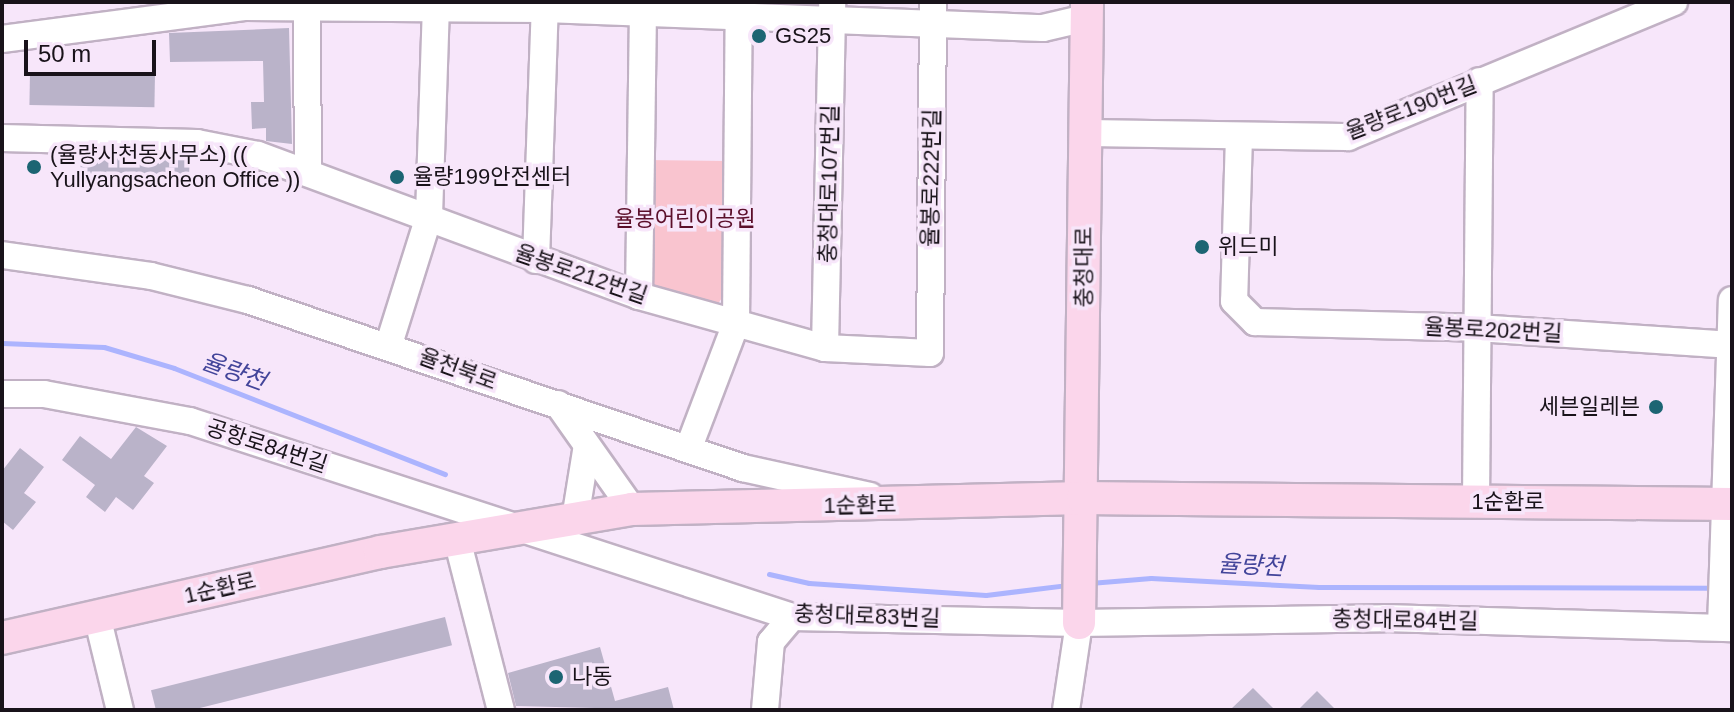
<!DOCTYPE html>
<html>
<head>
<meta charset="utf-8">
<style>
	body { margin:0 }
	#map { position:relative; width:1734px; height:712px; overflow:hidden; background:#f7e6fa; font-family:Arial,"Noto Sans KR",sans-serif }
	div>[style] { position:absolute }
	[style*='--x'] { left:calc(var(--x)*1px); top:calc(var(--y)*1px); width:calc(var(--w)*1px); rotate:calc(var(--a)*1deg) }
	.green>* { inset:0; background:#f9c4cf }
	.stream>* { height:5px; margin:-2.5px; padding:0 2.5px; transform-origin:2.5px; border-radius:2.5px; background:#acb4fe }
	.building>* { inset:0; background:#bab3c9; transform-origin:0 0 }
	.roads { filter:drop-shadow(2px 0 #c1b1c4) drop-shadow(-2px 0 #c1b1c4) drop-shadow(0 2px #c1b1c4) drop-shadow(0 -2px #c1b1c4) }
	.minor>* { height:26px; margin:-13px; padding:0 13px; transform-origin:13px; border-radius:13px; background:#fff }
	.major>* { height:32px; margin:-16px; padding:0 16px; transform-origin:16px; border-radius:16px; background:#fbd6eb }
	.dots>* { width:22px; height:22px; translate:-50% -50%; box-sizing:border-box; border:4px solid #f7e6fa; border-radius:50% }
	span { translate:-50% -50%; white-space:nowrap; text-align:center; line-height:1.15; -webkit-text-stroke:7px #f7e6fa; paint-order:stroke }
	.poi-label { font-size:22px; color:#19131a }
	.left { translate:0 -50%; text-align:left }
	.right { translate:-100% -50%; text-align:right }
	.street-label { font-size:22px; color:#19131a }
	.park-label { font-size:22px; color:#5b0f2a }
	.water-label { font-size:24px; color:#43459a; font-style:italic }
	.frame { position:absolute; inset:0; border:4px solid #19131a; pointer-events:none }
	.scale { position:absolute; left:24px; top:40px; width:132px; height:36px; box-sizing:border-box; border:4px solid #19131a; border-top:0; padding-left:10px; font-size:24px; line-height:28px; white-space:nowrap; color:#19131a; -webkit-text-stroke:6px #f7e6fa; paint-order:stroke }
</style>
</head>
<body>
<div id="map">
	<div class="green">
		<i style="clip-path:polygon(645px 160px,726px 161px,727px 291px,717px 305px,659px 289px,643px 276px)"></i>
	</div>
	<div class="stream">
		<i style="--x:2;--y:343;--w:102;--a:2.2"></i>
		<i style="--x:104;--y:347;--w:73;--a:16.7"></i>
		<i style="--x:174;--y:368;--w:291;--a:21.4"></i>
		<i style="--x:769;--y:574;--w:41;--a:12.7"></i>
		<i style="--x:809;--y:583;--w:177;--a:3.9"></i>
		<i style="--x:986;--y:595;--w:83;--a:-7"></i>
		<i style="--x:1090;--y:583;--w:61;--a:-4.7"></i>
		<i style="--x:1151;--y:578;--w:168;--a:3.1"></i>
		<i style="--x:1319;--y:587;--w:396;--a:0.1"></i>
	</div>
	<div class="building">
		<i style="clip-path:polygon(289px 28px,292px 144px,266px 141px,266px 128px,252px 129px,251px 102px,264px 102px,263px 61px,170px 62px,169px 33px)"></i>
		<i style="left:30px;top:72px;width:125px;height:33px;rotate:1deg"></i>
		<i style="clip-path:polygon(81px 156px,190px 159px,188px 188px,80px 181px)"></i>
		<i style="clip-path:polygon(136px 427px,167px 446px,144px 476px,154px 483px,133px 510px,116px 497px,105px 512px,86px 497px,95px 485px,62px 460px,80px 436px,111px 459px)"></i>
		<i style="clip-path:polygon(20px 448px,44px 467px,24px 493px,36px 502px,13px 530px,2px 521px,2px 471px)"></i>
		<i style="left:445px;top:617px;width:29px;height:303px;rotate:76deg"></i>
		<i style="clip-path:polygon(600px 647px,615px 701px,668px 687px,674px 710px,516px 706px,508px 673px)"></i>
		<i style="clip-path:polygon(1253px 688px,1275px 710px,1230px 710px)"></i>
		<i style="clip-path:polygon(1317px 691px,1336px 710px,1298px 710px)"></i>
	</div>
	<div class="roads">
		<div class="minor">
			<i style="--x:307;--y:8;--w:165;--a:89.7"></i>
			<i style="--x:2;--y:39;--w:246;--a:-7.5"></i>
			<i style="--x:246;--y:7;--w:299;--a:0.4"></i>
			<i style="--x:545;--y:9;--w:498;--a:2.2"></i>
			<i style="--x:1043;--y:28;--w:44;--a:-13.1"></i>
			<i style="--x:1085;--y:133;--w:263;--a:0.9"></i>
			<i style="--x:1348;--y:137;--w:353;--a:-22.5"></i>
			<i style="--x:1239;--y:136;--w:165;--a:91.7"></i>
			<i style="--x:1234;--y:301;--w:30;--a:45"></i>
			<i style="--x:1255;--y:322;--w:222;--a:1.5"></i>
			<i style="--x:1477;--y:328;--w:256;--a:3.8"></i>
			<i style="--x:2;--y:138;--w:195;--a:1.5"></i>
			<i style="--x:197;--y:143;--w:62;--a:11.1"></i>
			<i style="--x:258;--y:155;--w:406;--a:20.3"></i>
			<i style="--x:639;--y:296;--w:193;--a:15.6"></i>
			<i style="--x:825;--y:348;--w:105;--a:2.7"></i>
			<i style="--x:930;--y:353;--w:351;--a:-89.5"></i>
			<i style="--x:2;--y:255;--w:150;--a:8"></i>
			<i style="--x:151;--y:276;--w:100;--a:13.9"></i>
			<i style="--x:248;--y:300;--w:523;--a:18.75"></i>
			<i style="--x:743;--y:468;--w:130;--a:12.4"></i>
			<i style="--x:536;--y:260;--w:258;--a:-88"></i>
			<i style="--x:639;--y:296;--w:294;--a:-89.2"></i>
			<i style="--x:389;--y:344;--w:134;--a:-72.6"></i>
			<i style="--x:429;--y:216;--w:214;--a:-88.1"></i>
			<i style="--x:825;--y:348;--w:346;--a:-88.8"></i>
			<i style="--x:2;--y:394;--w:42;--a:0"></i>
			<i style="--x:44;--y:394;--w:148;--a:10.5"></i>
			<i style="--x:190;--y:421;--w:633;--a:18.03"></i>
			<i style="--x:792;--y:617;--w:287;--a:1.2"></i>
			<i style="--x:1079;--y:623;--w:306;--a:-0.9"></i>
			<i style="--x:1385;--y:618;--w:347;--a:1.7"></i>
			<i style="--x:558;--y:404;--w:128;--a:54.8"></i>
			<i style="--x:689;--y:447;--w:133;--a:-69.2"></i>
			<i style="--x:736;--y:323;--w:321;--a:-89.5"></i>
			<i style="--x:1476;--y:502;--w:421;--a:-89.5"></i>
			<i style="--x:575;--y:519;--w:69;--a:-80.8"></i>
			<i style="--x:457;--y:539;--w:177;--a:75.6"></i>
			<i style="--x:97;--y:616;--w:97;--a:76.3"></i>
			<i style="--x:1721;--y:627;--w:327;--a:-88.1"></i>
			<i style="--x:765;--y:710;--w:68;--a:-85"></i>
			<i style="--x:771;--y:642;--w:33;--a:-50"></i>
			<i style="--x:1066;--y:710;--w:88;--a:-81.5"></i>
		</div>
		<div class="major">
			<i style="--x:1079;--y:623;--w:621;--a:-89.26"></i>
			<i style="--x:2;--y:638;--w:388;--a:-12.8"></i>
			<i style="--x:380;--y:552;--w:256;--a:-9.7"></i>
			<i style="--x:632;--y:509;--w:451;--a:-1.4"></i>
			<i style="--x:1083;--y:498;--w:649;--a:0.53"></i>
		</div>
	</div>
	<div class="dots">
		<i style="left:759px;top:36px;background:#1c6573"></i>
		<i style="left:34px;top:167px;background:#1c6573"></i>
		<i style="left:397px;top:177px;background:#1c6573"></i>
		<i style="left:1202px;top:247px;background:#1c6573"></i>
		<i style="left:1656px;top:407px;background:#1c6573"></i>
		<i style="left:556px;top:677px;background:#1c6573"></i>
	</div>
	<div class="poi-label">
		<span class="left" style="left:775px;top:36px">GS25</span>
		<span class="left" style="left:50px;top:167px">(율량사천동사무소) ((<br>Yullyangsacheon Office ))</span>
		<span class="left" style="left:413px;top:177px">율량199안전센터</span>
		<span class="left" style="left:1218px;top:247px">위드미</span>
		<span class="right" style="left:1640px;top:407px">세븐일레븐</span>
		<span class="left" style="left:572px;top:677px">나동</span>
	</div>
	<div class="street-label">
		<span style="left:1411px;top:108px;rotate:-21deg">율량로190번길</span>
		<span style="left:931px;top:178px;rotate:-89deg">율봉로222번길</span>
		<span style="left:829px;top:184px;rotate:-89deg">충청대로107번길</span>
		<span style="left:1084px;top:267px;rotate:-90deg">충청대로</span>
		<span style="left:581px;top:274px;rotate:19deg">율봉로212번길</span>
		<span style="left:1493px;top:330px;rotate:3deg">율봉로202번길</span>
		<span style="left:458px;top:369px;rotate:20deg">율천북로</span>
		<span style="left:267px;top:446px;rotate:18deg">공항로84번길</span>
		<span style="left:1508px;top:502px">1순환로</span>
		<span style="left:860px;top:505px;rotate:-1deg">1순환로</span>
		<span style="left:220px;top:588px;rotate:-13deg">1순환로</span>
		<span style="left:867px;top:616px;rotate:2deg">충청대로83번길</span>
		<span style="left:1405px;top:620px;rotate:1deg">충청대로84번길</span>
	</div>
	<div class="park-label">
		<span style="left:685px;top:219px">율봉어린이공원</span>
	</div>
	<div class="water-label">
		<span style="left:234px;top:371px;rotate:20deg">율량천</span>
		<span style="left:1251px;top:565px;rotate:3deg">율량천</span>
	</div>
	<div class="frame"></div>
	<div class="scale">50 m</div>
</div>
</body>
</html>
